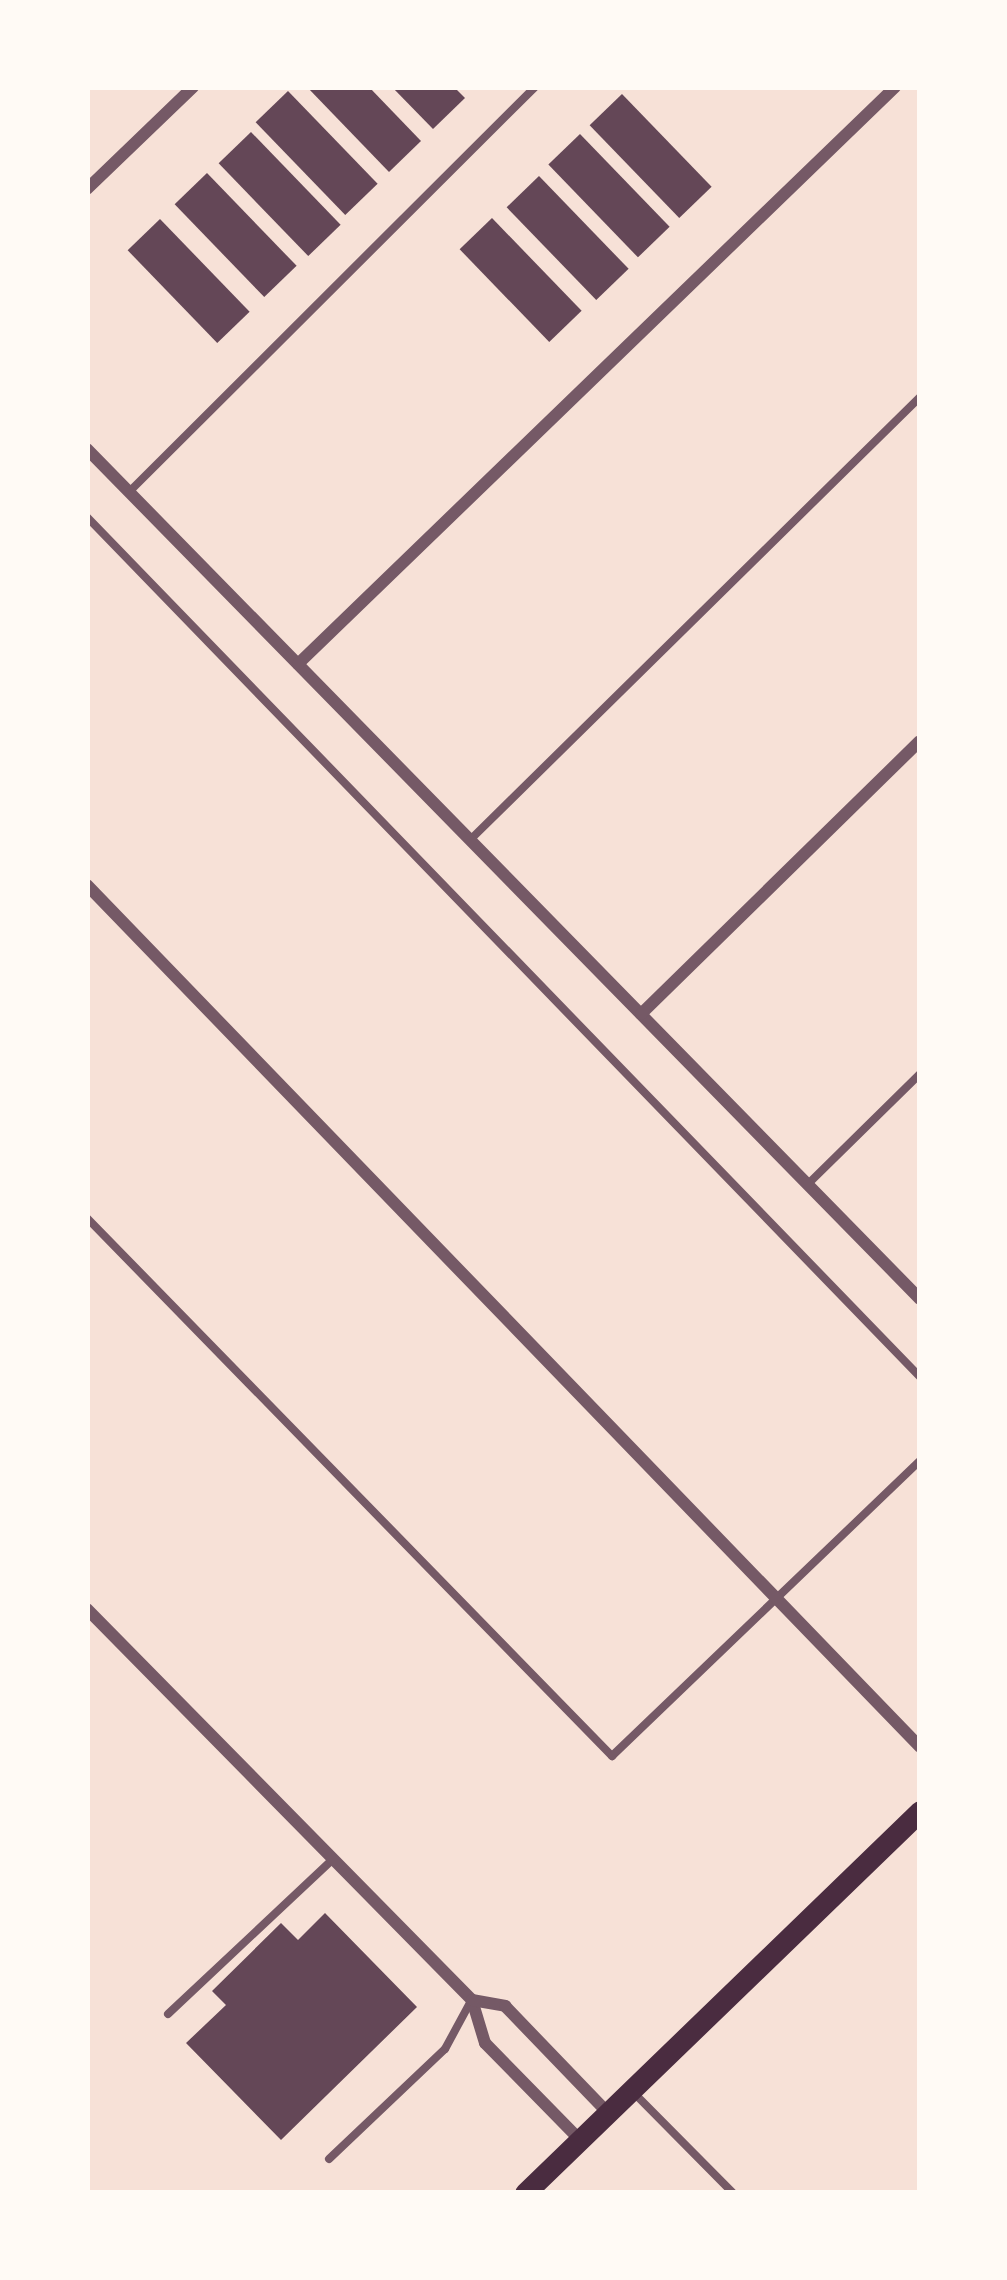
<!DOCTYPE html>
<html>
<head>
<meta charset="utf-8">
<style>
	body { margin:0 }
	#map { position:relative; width:1007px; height:2280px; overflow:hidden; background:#f7e1d7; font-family:"Sofia Sans Condensed",sans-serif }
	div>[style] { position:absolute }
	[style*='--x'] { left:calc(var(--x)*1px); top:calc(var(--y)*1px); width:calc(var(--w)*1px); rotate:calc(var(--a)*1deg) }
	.building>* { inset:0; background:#644757; transform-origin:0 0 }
	.service>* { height:8px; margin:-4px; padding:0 4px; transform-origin:4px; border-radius:4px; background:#755966 }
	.minor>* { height:12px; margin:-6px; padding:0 6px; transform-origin:6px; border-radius:6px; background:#755966 }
	.secondary>* { height:21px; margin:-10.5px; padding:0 10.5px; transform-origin:10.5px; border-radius:10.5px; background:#4a2c40 }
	span { translate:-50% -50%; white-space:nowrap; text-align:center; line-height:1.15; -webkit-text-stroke:12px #fffaf5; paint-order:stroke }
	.frame { position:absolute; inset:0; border:90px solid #fffaf5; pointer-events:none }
</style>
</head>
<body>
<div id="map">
	<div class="building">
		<i style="clip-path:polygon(307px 87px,369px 87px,421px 141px,389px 172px)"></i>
		<i style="clip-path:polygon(392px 87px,454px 87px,465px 98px,433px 129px)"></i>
		<i style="left:288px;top:91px;width:129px;height:45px;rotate:46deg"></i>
		<i style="left:622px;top:94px;width:129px;height:45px;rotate:46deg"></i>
		<i style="left:251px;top:132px;width:129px;height:45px;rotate:46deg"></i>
		<i style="left:580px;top:134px;width:129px;height:44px;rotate:46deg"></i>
		<i style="left:207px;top:173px;width:129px;height:45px;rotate:46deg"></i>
		<i style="left:539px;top:176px;width:129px;height:45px;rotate:46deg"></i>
		<i style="left:492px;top:218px;width:129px;height:45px;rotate:46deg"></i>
		<i style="left:160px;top:219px;width:129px;height:45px;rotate:46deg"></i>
		<i style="clip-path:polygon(325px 1913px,417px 2007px,281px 2140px,186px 2043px,226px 2005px,212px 1991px,281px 1923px,298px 1940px)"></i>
	</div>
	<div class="service">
		<i style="--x:129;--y:492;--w:573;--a:-44.93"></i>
		<i style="--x:87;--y:517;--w:1197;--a:45.91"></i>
		<i style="--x:470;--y:840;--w:631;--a:-44.55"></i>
		<i style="--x:808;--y:1184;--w:157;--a:-44.5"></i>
		<i style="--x:87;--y:1218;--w:752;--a:45.7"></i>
		<i style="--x:612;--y:1756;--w:426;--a:-43.8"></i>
		<i style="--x:168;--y:2014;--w:225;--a:-43.2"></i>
		<i style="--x:633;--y:2092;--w:142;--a:45.3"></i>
		<i style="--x:329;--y:2159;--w:160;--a:-43.5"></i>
		<i style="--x:445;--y:2049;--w:55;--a:-61.6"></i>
	</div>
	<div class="minor">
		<i style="--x:87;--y:189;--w:147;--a:-43.9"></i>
		<i style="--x:87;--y:449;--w:1190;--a:45.58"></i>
		<i style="--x:298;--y:664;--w:830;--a:-44.02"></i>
		<i style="--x:87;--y:885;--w:1199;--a:45.98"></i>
		<i style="--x:641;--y:1014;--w:390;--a:-44.4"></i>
		<i style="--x:87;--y:1609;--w:549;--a:45.44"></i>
		<i style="--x:472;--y:2000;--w:45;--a:73.2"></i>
		<i style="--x:485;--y:2043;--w:136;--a:45.6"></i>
		<i style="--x:472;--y:2000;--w:34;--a:10"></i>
		<i style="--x:505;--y:2006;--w:147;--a:46.1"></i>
	</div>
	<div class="secondary">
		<i style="--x:525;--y:2193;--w:549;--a:-44.04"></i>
	</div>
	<div class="frame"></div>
</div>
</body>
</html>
